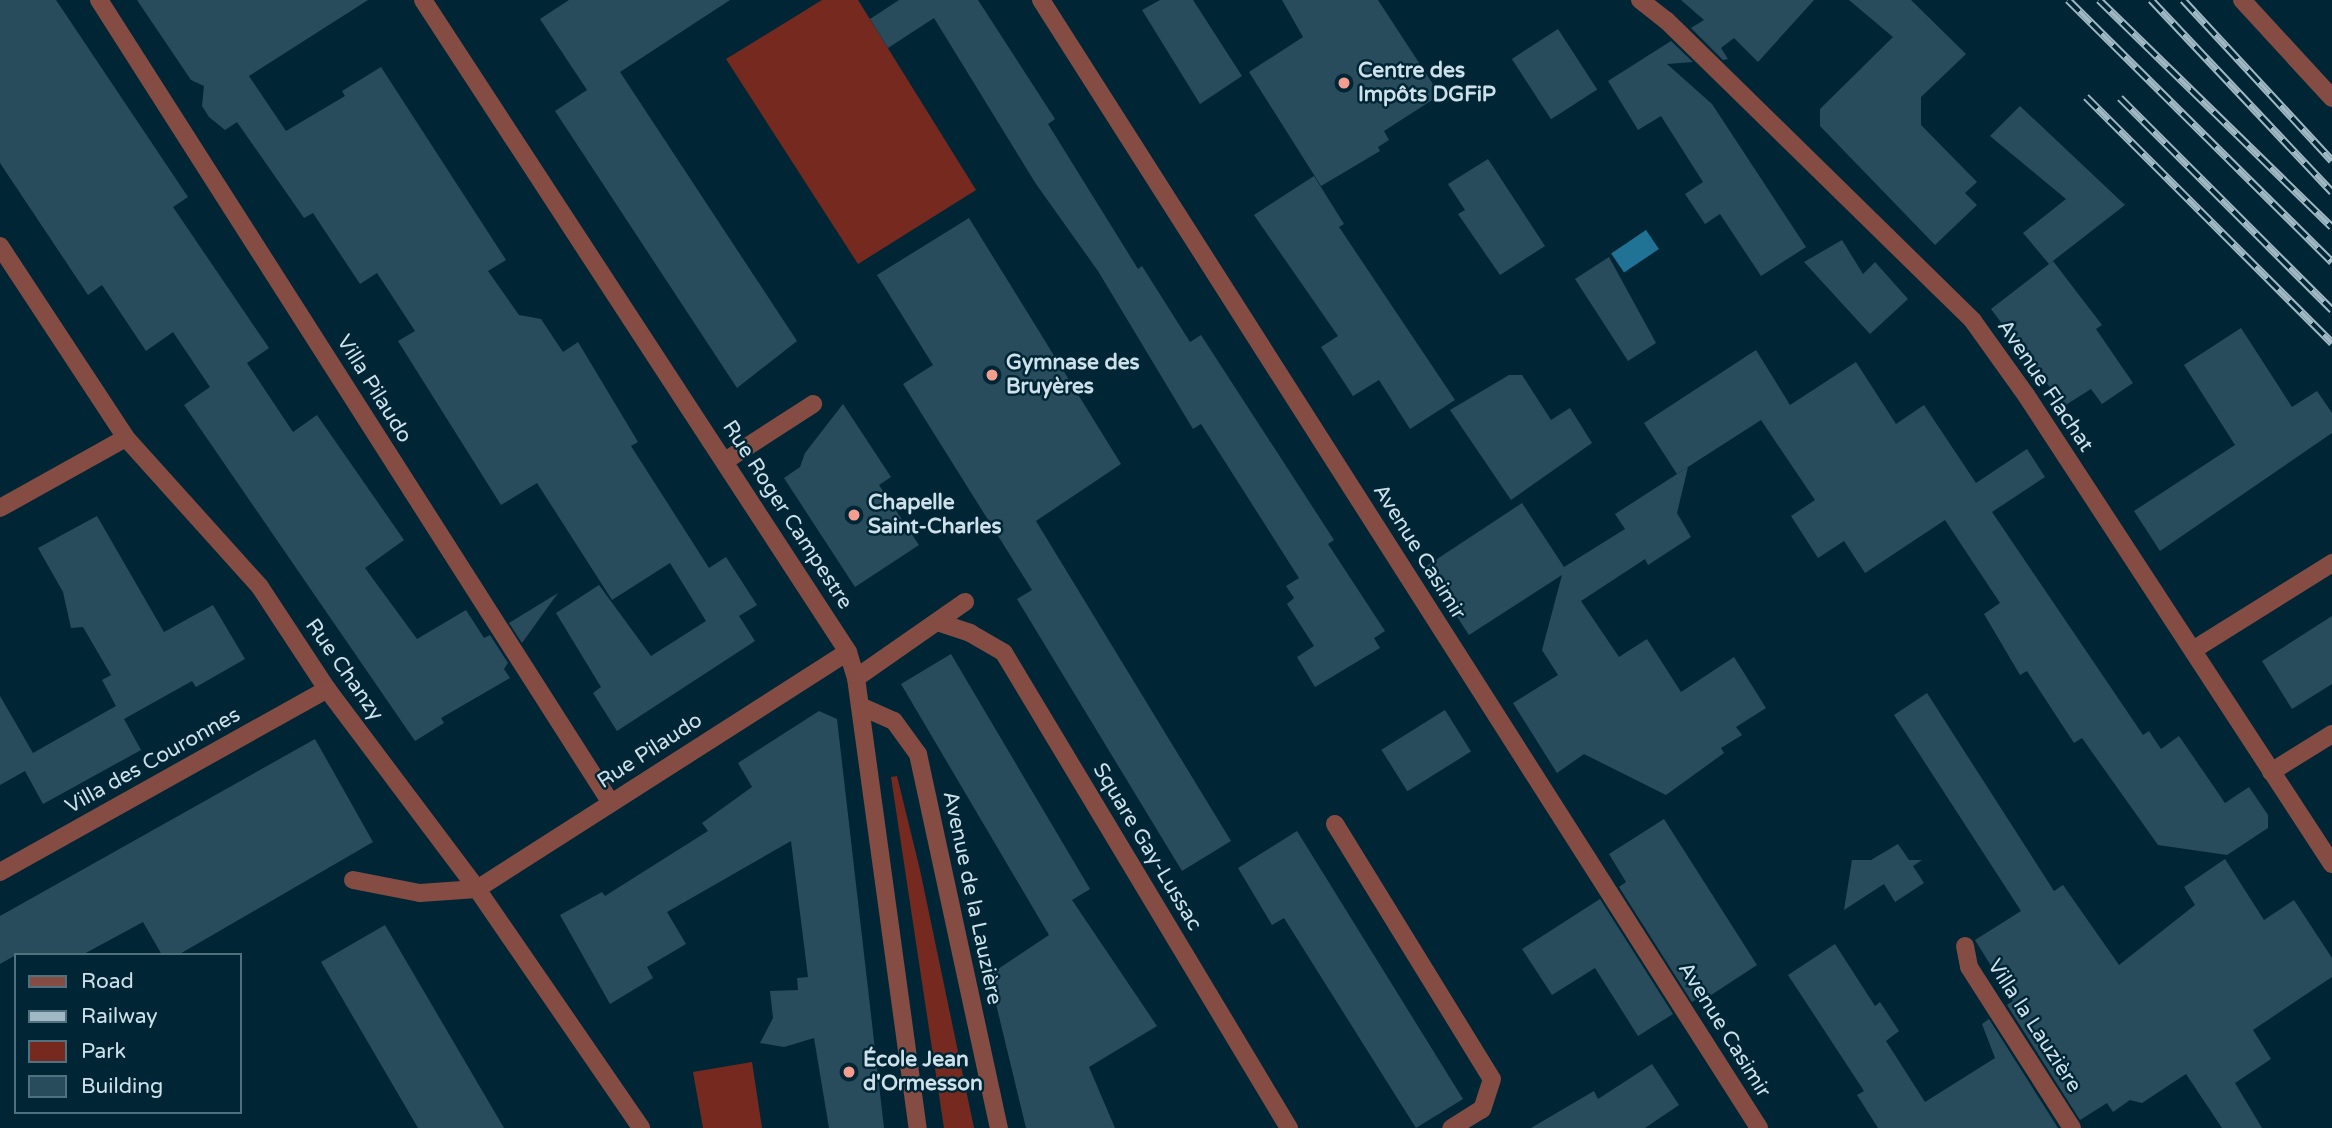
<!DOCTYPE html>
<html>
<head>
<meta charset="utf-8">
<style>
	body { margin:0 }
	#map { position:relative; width:2332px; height:1128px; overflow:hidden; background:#002635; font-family:"Varela Round",sans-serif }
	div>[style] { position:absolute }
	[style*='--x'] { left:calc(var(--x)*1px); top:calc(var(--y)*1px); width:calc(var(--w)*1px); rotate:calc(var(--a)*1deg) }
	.green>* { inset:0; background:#762a1f }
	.water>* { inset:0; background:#207395; transform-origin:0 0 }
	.building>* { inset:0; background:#284c5c; transform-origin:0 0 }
	.service>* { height:18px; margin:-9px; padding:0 9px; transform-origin:9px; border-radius:9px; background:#854c43 }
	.minor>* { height:18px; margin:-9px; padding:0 9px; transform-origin:9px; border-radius:9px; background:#854c43 }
	.rail>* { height:8px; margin-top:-4px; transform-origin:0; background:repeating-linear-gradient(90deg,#002635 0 16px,#a0b8c3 0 32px); box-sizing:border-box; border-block:2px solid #a0b8c3 }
	.dots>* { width:19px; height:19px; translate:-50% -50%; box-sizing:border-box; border:4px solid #002635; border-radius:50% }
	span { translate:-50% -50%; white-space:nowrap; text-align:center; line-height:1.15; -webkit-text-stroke:5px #002635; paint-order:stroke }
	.poi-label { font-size:21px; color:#cee1eb; font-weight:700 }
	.left { translate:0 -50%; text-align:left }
	.street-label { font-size:21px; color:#cee1eb }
	.legend { position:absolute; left:14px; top:953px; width:228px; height:161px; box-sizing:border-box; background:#002635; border:2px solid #52717e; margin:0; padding:9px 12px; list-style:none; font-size:21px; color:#cee1eb }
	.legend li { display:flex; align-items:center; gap:14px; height:35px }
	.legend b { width:35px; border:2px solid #52717e }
</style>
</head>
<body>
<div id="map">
	<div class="green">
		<i style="clip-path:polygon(822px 0,858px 0,976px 190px,858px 264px,726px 59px)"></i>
		<i style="clip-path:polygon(897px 776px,920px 870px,974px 1128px,944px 1128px,891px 777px)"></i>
		<i style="clip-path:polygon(752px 1062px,762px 1128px,703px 1128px,693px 1072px)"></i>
	</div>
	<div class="water">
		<i style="left:1646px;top:230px;width:23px;height:42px;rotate:56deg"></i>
	</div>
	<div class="building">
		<i style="clip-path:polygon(0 0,56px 0,188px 197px,173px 207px,269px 348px,247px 363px,293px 432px,317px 415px,404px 540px,365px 568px,417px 639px,466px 610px,484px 638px,490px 635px,508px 663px,504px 669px,510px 678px,441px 718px,444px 723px,415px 741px,184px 405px,210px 387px,173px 332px,146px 351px,102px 285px,88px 295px,0 163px)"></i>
		<i style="clip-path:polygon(137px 0,368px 0,249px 76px,286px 131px,345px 96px,342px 91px,381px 67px,506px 260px,488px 271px,519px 315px,541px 319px,563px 352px,578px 342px,638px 442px,631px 446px,709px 568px,726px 557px,757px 605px,739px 616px,755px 641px,617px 731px,593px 693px,601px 687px,556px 613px,599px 585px,651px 656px,706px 621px,670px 563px,612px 600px,537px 483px,501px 505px,398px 341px,415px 331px,377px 273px,360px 284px,313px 213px,304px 218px,237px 122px,225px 130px,209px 117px,202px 106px,204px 86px,191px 80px)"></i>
		<i style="clip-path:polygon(569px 0,730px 0,620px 72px,797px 341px,737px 388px,555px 111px,587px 90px,540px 19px)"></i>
		<i style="clip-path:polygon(899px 0,978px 0,1055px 119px,1048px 124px,1138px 269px,1142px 266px,1190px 342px,1201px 335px,1334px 540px,1328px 544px,1385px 631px,1374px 638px,1380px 648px,1315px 687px,1297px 657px,1314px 646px,1287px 604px,1294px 598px,1286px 586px,1299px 578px,1201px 424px,1193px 429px,1098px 271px,1036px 184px,934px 18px,888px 48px,870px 19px)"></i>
		<i style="clip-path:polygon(1160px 0,1193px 0,1242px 76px,1200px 104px,1142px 10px)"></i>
		<i style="clip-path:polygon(1282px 0,1378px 0,1440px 95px,1384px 131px,1389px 140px,1378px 147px,1380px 151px,1321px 186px,1249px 72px,1303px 37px)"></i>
		<i style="clip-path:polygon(1681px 0,1814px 0,1758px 62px,1734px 38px,1721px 48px,1728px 59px,1723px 60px,1691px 28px,1704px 20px)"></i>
		<i style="clip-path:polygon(1849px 0,1911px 0,1966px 54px,1921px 97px,1921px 125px,1977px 182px,1965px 193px,1977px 205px,1935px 245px,1820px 126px,1820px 109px,1893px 37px)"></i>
		<i style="left:1558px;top:29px;width:72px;height:55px;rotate:57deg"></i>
		<i style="clip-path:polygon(1671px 41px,1693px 62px,1667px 64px,1712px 104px,1806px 247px,1761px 276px,1720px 214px,1705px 224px,1685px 194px,1703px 182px,1661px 116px,1638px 130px,1608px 81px)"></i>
		<i style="clip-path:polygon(2020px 106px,2125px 205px,2049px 264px,2023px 233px,2066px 199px,1990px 136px)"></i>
		<i style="clip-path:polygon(1488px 159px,1545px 246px,1500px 275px,1458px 214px,1465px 210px,1448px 184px)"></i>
		<i style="clip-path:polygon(1314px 176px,1344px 224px,1339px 227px,1455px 400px,1410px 429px,1379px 380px,1353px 396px,1321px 347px,1338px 336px,1254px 215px)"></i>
		<i style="clip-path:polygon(969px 218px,1121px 464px,1036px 521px,1231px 841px,1182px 871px,1017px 599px,1032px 590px,903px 384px,933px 365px,877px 275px)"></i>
		<i style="clip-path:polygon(1842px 240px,1863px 274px,1875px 262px,1908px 299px,1870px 334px,1804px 262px)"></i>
		<i style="clip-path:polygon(1609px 257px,1656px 343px,1628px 361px,1575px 279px)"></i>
		<i style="clip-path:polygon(2053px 261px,2102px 325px,2096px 329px,2133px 383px,2102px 404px,2091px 389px,2064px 406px,1991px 309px)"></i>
		<i style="clip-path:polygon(2241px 328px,2292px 407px,2317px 391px,2332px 413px,2332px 433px,2160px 551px,2134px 511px,2235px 445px,2184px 365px)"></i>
		<i style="clip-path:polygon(1756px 350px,1790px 405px,1856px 362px,1896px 424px,1924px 405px,1976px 483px,2027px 449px,2045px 477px,1992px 512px,2143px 735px,2149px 731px,2161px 749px,2179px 736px,2225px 803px,2249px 787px,2268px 815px,2268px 828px,2227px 855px,2158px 845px,2082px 738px,2074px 743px,2027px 671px,2020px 675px,1984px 614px,2000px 603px,1945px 520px,1865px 573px,1844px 541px,1818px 558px,1791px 516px,1815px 500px,1761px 420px,1677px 474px,1644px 423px)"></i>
		<i style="clip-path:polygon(1509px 375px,1522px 375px,1551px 420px,1570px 408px,1592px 443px,1511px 500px,1450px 410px)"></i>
		<i style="clip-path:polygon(843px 404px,891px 477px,879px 485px,919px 545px,855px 587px,784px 478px,800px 467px,805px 453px)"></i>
		<i style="clip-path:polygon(1688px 467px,1677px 513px,1691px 537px,1648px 565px,1645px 559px,1581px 601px,1619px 657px,1647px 639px,1681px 692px,1734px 657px,1766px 708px,1736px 727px,1742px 735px,1721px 748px,1724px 753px,1666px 795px,1584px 754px,1557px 773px,1513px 703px,1558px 675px,1542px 650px,1562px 575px,1469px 635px,1425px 567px,1522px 503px,1564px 567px,1625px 529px,1615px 514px)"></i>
		<i style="clip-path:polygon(97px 516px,164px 632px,213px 605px,245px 659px,196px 687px,192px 681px,124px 719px,141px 750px,43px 804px,25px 771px,0 785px,0 696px,33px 753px,116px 706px,102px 680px,111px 675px,83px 627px,71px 628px,63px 592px,38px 548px)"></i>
		<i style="clip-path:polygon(558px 593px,522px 643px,509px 623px)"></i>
		<i style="clip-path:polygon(2332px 616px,2332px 684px,2292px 709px,2262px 661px)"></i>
		<i style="clip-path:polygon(951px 654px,1090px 889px,1072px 900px,1157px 1026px,1089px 1067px,1115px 1128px,1026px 1128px,989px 975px,1049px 935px,901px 684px)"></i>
		<i style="clip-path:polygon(1927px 693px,2054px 891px,2063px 885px,2119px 965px,2195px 905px,2184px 887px,2225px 859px,2264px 920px,2294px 900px,2332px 958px,2332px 977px,2253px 1030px,2271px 1059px,2235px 1083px,2262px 1128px,2222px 1128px,2186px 1074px,2142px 1103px,2130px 1100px,2113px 1112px,2107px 1103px,2080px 1120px,2007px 1005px,2013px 1001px,1975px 940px,2021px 911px,1894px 715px)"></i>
		<i style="left:1445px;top:710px;width:49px;height:75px;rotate:58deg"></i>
		<i style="clip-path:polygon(819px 711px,837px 719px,884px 1128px,829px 1128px,814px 1038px,784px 1047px,760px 1043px,773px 1018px,770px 991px,798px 990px,797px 978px,808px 977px,791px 841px,667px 912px,686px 944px,647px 967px,653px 978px,610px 1004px,560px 915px,602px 892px,605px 896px,708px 831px,702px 823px,752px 787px,738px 763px)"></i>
		<i style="clip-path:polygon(315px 739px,373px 842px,178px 955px,162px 955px,143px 922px,82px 955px,16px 955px,0 964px,0 916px)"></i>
		<i style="clip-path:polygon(1664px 819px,1757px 965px,1702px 1001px,1700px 997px,1692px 1002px,1619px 887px,1626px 882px,1609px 854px)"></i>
		<i style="clip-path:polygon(1297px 831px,1463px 1099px,1416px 1128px,1284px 918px,1272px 925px,1238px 868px)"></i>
		<i style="clip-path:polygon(1898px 844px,1909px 860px,1922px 860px,1913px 866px,1924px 883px,1895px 902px,1884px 884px,1844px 910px,1852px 860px,1871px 860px)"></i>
		<i style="clip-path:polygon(1600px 899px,1673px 1014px,1638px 1036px,1595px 968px,1552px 995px,1522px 949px)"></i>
		<i style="clip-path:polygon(385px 925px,504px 1128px,418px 1128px,321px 962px)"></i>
		<i style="clip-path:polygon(1835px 944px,1875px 1006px,1880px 1002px,1899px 1031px,1886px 1041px,1925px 1102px,1995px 1058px,1982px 1024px,1989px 1019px,2058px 1128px,1878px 1128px,1857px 1095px,1864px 1091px,1788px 975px)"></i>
		<i style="clip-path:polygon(1652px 1064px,1679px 1105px,1645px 1128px,1531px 1128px,1594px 1091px,1598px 1099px)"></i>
	</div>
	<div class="service">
		<i style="--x:725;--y:461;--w:105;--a:-32.9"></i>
		<i style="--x:937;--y:622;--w:35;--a:18"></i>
		<i style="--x:970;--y:633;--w:39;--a:30"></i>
		<i style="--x:1004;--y:653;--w:554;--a:59.04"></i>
		<i style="--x:1335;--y:824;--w:299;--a:58.4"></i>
		<i style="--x:1492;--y:1079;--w:32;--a:108"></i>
		<i style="--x:1482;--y:1109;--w:36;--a:148"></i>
		<i style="--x:353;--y:880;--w:68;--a:11"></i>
		<i style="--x:420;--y:893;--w:57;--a:-4"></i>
	</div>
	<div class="minor">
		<i style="--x:99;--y:0;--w:952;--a:57.48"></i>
		<i style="--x:423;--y:0;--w:778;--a:56.9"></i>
		<i style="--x:848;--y:652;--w:27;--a:73"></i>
		<i style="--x:856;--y:678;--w:454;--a:82.2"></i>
		<i style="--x:1041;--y:0;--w:1337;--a:57.52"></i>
		<i style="--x:1640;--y:0;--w:33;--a:38"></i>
		<i style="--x:1666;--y:20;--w:430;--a:44.4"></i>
		<i style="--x:1973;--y:321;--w:91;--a:54.4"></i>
		<i style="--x:2026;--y:395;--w:560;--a:56.88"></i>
		<i style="--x:2242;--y:0;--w:133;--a:47.4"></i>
		<i style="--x:0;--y:246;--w:230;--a:56.7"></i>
		<i style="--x:126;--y:438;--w:200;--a:48"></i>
		<i style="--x:260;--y:587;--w:122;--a:56.7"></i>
		<i style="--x:327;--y:689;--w:250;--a:53.1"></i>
		<i style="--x:477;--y:889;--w:290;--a:55.5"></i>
		<i style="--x:0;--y:508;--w:144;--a:-29.1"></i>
		<i style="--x:2193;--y:650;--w:164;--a:-32"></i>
		<i style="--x:856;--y:678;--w:133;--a:-34.9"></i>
		<i style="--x:860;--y:706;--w:37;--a:24"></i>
		<i style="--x:894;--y:721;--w:41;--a:54"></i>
		<i style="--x:918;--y:754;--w:383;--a:77.8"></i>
		<i style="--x:2271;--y:772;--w:72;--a:-31.9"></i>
		<i style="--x:0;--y:872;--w:375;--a:-29.2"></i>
		<i style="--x:477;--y:889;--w:440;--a:-32.6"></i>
		<i style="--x:1965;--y:946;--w:21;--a:79"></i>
		<i style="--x:1969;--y:967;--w:191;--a:57.4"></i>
	</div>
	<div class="rail">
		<i style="--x:2068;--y:0;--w:372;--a:44.8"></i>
		<i style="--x:2099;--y:0;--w:325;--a:44.3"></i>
		<i style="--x:2151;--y:0;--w:264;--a:46.7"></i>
		<i style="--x:2183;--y:0;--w:219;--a:47.2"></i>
		<i style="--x:2086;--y:97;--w:348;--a:45"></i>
		<i style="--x:2120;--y:98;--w:300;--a:45"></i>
	</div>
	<div class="dots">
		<i style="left:1344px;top:83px;background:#f59d8e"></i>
		<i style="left:992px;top:375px;background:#f59d8e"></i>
		<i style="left:854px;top:515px;background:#f59d8e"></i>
		<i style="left:849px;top:1072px;background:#f59d8e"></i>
	</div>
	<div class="poi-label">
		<span class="left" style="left:1358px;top:83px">Centre des<br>Impôts DGFiP</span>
		<span class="left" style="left:1006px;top:375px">Gymnase des<br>Bruyères</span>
		<span class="left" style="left:868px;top:515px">Chapelle<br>Saint-Charles</span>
		<span class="left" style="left:863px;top:1072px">École Jean<br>d'Ormesson</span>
	</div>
	<div class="street-label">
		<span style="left:2045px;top:386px;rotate:56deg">Avenue Flachat</span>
		<span style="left:374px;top:389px;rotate:58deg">Villa Pilaudo</span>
		<span style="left:787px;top:515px;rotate:57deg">Rue Roger Campestre</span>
		<span style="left:1419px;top:552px;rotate:58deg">Avenue Casimir</span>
		<span style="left:344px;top:670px;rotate:55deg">Rue Chanzy</span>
		<span style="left:650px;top:751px;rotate:-33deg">Rue Pilaudo</span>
		<span style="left:153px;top:761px;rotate:-29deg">Villa des Couronnes</span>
		<span style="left:1147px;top:847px;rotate:59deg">Square Gay-Lussac</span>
		<span style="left:972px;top:898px;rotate:78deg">Avenue de la Lauzière</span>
		<span style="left:2034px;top:1026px;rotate:57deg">Villa la Lauzière</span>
		<span style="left:1724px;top:1030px;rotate:58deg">Avenue Casimir</span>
	</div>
	<ul class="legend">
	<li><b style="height:9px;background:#854c43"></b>Road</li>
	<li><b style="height:9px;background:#a0b8c3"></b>Railway</li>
	<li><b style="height:19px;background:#762a1f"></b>Park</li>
	<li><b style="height:19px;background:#284c5c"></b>Building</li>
	</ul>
</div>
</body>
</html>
